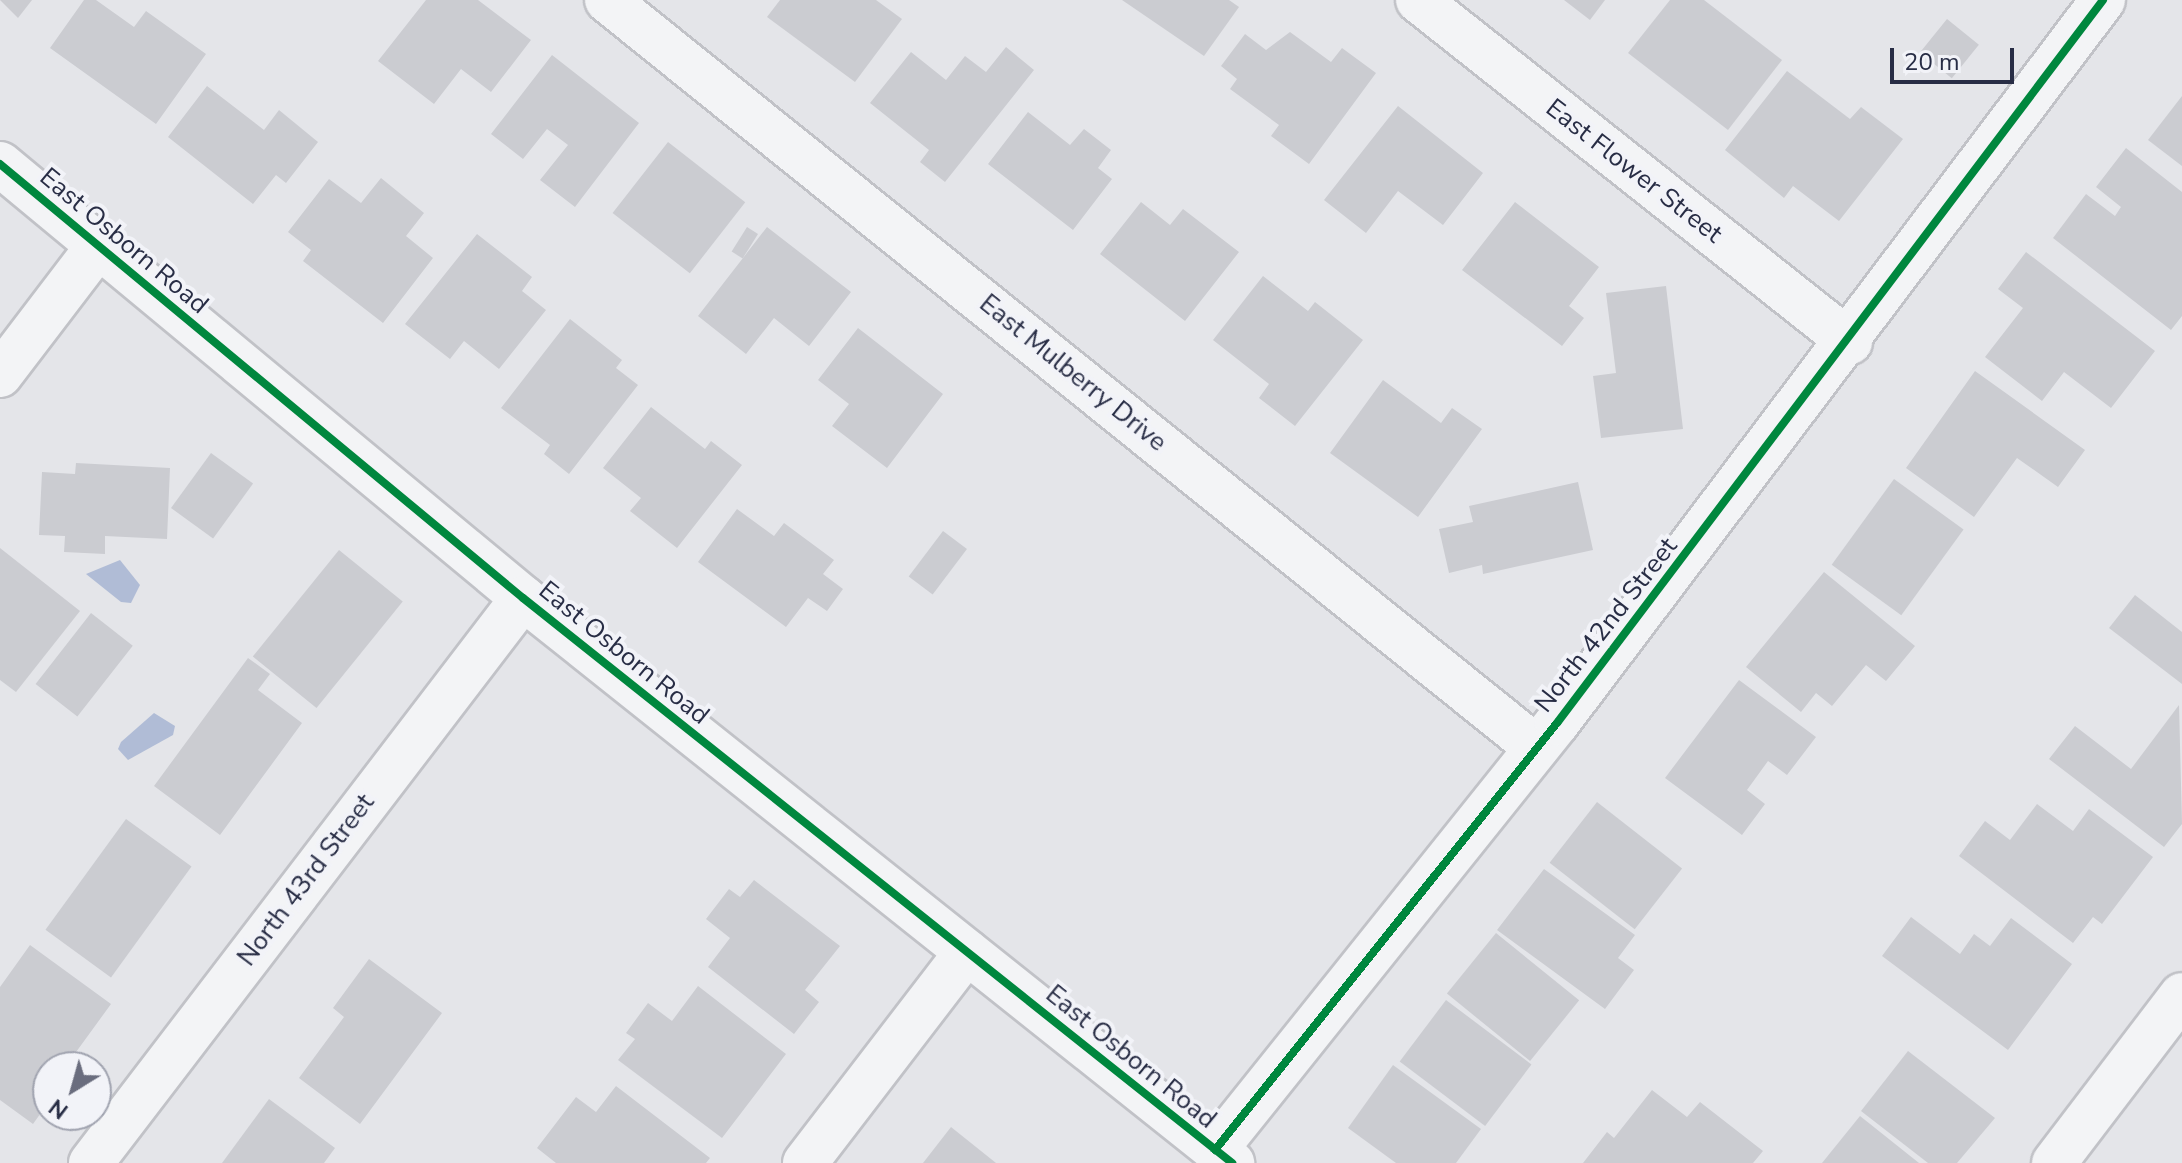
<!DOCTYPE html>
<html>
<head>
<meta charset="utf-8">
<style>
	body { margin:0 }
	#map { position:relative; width:2182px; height:1163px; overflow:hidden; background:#e4e5e9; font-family:"Nunito Sans",sans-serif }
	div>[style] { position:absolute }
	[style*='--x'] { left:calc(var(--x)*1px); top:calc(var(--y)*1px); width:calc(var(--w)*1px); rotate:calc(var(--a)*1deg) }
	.water>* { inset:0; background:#b0bcd6 }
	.building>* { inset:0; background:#cbccd1; transform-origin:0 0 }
	.roads { filter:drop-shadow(2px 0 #c1c2c7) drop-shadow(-2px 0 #c1c2c7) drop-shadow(0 2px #c1c2c7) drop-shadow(0 -2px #c1c2c7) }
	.minor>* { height:44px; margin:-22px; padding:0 22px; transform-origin:22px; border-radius:22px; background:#f3f4f6 }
	.cycleway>* { height:8px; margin:-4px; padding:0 4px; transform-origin:4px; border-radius:4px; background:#00873e }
	span { translate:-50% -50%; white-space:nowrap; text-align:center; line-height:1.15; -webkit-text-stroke:8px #f2f3f8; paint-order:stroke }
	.street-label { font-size:26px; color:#282d45 }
	.north { position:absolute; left:32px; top:1051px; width:80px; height:80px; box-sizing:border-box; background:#f2f3f8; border:2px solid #a1a4b0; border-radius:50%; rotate:217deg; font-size:22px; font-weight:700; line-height:32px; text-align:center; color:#282d45 }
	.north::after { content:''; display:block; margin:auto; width:28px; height:36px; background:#6a6d7e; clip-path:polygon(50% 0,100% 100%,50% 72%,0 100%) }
	.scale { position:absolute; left:1890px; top:48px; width:124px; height:36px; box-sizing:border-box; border:4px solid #282d45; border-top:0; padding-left:10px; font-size:24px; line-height:28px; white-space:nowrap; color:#282d45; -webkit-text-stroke:6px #f2f3f8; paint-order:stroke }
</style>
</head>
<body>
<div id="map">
	<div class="water">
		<i style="clip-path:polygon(120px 560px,140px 585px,131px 603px,121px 602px,86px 574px)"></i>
		<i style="clip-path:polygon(154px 713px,175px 726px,173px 735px,128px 760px,118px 749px,121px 742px)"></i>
	</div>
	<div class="building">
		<i style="clip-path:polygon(0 0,32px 0,18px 18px)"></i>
		<i style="clip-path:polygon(84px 0,96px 0,134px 27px,146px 11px,206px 54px,156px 124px,50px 48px)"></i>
		<i style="clip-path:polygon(426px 0,478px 0,531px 40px,491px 92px,461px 69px,434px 104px,378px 61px)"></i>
		<i style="clip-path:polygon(780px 0,876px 0,902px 19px,855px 82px,767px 17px)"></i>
		<i style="clip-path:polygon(1122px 0,1229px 0,1239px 7px,1204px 56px)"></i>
		<i style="clip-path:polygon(1564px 0,1605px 0,1590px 20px)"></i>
		<i style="clip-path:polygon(1670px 0,1704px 0,1782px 60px,1728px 130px,1628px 53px)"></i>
		<i style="left:1947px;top:19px;width:41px;height:43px;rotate:39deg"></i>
		<i style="clip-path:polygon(1290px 32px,1331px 62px,1342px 48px,1376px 73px,1309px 164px,1271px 136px,1279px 125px,1230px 89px,1237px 79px,1221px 66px,1245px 34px,1266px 50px)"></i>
		<i style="clip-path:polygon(1006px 47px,1034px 70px,945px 182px,920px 162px,929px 150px,870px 103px,911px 52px,946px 80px,965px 56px,986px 72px)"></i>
		<i style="clip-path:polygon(552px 55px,639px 123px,575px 207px,540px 180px,568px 145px,547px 129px,523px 159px,491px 134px)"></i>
		<i style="clip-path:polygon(1787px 71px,1850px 119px,1861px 107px,1903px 139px,1839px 221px,1793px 186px,1784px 198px,1725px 150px)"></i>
		<i style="clip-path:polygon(207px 86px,264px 130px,279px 110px,318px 142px,286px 183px,276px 175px,253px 204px,168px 137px)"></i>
		<i style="clip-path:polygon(2182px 96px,2182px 166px,2148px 140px)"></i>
		<i style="clip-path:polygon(1398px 106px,1483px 173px,1443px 225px,1398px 191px,1366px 233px,1324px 200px)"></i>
		<i style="clip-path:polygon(1028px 112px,1070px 145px,1084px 129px,1111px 150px,1098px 168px,1112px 179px,1073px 230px,988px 164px)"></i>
		<i style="left:668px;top:142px;width:98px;height:90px;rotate:38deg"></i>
		<i style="clip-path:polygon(2126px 148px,2182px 192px,2182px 316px,2171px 330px,2053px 238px,2086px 194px,2115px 216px,2121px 207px,2096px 187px)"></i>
		<i style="clip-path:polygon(381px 178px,424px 213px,406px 236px,433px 258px,383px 323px,303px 261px,311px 250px,288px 232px,329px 179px,361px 203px)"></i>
		<i style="clip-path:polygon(1141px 202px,1170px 225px,1183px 209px,1239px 252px,1185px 321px,1100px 254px)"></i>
		<i style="clip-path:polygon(1515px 202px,1599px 267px,1569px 306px,1584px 318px,1562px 346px,1462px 270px)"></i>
		<i style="left:747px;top:227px;width:13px;height:29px;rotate:32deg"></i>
		<i style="clip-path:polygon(767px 227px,851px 292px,809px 346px,774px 318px,746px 354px,698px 316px)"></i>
		<i style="clip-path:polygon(477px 234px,532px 277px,522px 291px,546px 310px,499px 369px,464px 341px,450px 359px,405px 324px)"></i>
		<i style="clip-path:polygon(2026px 252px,2155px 351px,2111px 408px,2064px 372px,2042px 401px,1985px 357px,2023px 308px,1998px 289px)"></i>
		<i style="clip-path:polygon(1263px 276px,1308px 311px,1315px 302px,1363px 340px,1295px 426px,1259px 398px,1269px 384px,1213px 340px)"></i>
		<i style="clip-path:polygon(1666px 286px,1683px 429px,1601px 438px,1593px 376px,1616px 373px,1606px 293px)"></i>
		<i style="clip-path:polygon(570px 319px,622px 360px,616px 368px,638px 385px,569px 474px,544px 454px,550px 445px,501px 408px)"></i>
		<i style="clip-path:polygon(858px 328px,943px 394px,887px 468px,832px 426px,849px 404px,818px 380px)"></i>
		<i style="clip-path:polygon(1975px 371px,2085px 450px,2058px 487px,2017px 458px,1974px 517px,1906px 468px)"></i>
		<i style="clip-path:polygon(1383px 380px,1441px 423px,1452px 408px,1482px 429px,1418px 517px,1330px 453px)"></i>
		<i style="clip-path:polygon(651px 407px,705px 449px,711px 441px,742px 465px,677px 548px,630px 511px,641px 498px,603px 468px)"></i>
		<i style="left:211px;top:453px;width:52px;height:68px;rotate:36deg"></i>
		<i style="clip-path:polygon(76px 463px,170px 468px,167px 539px,105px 536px,105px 554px,64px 552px,65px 536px,39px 535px,42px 472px,75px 474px)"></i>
		<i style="left:1894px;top:479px;width:86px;height:106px;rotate:36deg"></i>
		<i style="clip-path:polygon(1578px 482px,1593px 550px,1483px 574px,1482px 565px,1449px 573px,1439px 529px,1473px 522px,1469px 506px)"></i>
		<i style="clip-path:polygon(737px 509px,774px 536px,784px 523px,834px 560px,823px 574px,843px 589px,827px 611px,808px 598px,786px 627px,698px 562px)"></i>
		<i style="left:943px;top:531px;width:30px;height:57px;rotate:37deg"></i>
		<i style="clip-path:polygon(0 548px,80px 611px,16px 692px,0 680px)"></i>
		<i style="left:339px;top:550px;width:82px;height:137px;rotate:39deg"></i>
		<i style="clip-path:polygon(1824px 572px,1915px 646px,1886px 681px,1866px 665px,1832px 706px,1816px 693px,1801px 712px,1746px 667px)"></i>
		<i style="clip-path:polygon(2135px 595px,2182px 632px,2182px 684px,2109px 628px)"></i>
		<i style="left:91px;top:613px;width:53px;height:90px;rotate:38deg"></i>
		<i style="clip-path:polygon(248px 658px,270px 674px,258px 690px,302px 723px,220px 835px,154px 786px)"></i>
		<i style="clip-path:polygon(1739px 680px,1816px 737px,1787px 775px,1768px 761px,1747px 790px,1765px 804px,1742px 835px,1665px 778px)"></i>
		<i style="clip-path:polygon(2179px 705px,2182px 824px,2164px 847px,2049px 759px,2075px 726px,2131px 769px)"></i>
		<i style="left:1597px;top:802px;width:108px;height:77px;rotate:38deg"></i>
		<i style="clip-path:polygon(2037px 804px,2073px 831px,2089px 809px,2153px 857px,2102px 924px,2093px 917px,2073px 943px,1959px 856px,1985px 821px,2010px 840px)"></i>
		<i style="left:126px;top:819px;width:81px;height:137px;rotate:36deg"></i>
		<i style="clip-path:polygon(1544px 869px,1635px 935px,1618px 958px,1634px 970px,1605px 1009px,1497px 930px)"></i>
		<i style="clip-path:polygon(754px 880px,840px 946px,805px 990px,819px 1002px,794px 1034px,708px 967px,730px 938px,706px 919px,729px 889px,740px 897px)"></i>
		<i style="clip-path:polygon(1911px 917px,1960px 954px,1974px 934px,1990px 946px,2011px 918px,2072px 964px,2008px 1050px,1882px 956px)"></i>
		<i style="left:1496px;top:933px;width:107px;height:78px;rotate:39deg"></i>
		<i style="clip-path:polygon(30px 945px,111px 1004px,71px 1059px,74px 1067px,48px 1067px,48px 1103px,33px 1124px,0 1100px,0 987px)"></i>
		<i style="clip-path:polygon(369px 959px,442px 1013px,360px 1124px,299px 1078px,344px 1017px,333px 1008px)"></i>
		<i style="clip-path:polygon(698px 986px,786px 1054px,722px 1138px,618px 1060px,635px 1039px,626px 1033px,648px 1003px,672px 1021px)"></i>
		<i style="left:1446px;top:1000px;width:107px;height:77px;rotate:37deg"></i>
		<i style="clip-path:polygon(1908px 1051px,1995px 1118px,1957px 1163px,1928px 1163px,1861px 1111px)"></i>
		<i style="clip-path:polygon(1393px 1065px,1481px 1129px,1456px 1163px,1396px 1163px,1348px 1128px)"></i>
		<i style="clip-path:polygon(616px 1086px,710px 1158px,706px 1163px,556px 1163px,537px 1148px,576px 1097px,596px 1112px)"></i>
		<i style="clip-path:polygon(1652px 1090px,1687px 1117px,1700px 1102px,1763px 1151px,1753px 1163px,1583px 1163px,1607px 1132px,1614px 1138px)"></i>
		<i style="clip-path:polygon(269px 1099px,335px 1148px,324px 1163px,222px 1163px)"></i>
		<i style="clip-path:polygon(1860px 1116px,1919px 1163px,1822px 1163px)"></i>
		<i style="clip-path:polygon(951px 1127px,996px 1163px,923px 1163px)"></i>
	</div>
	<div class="roads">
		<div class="minor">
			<i style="--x:607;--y:0;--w:1193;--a:38.81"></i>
			<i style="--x:1418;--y:0;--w:551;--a:38.37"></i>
			<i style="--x:0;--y:164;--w:680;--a:39.69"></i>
			<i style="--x:523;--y:598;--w:907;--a:38.55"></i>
			<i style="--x:0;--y:375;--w:163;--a:-52.7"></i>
			<i style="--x:1215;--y:1150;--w:547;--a:-51.31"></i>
			<i style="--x:1557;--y:723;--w:906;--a:-52.94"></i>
			<i style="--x:91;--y:1163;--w:711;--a:-52.6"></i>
			<i style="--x:805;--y:1163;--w:266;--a:-52.5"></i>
			<i style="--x:2054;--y:1163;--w:211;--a:-52.7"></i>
		</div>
	</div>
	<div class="cycleway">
		<i style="--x:0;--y:164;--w:680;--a:39.69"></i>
		<i style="--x:523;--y:598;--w:907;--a:38.55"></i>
		<i style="--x:1215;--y:1150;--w:547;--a:-51.31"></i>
		<i style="--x:1557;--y:723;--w:906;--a:-52.94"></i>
	</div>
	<div class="street-label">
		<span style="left:1634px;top:171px;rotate:38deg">East Flower Street</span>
		<span style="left:124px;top:241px;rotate:40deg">East Osborn Road</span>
		<span style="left:1073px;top:373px;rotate:39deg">East Mulberry Drive</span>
		<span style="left:1606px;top:625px;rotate:-52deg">North 42nd Street</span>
		<span style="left:624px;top:653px;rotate:39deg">East Osborn Road</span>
		<span style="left:306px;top:880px;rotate:-53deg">North 43rd Street</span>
		<span style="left:1131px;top:1057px;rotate:39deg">East Osborn Road</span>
	</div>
	<div class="north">N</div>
	<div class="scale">20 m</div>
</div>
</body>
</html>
